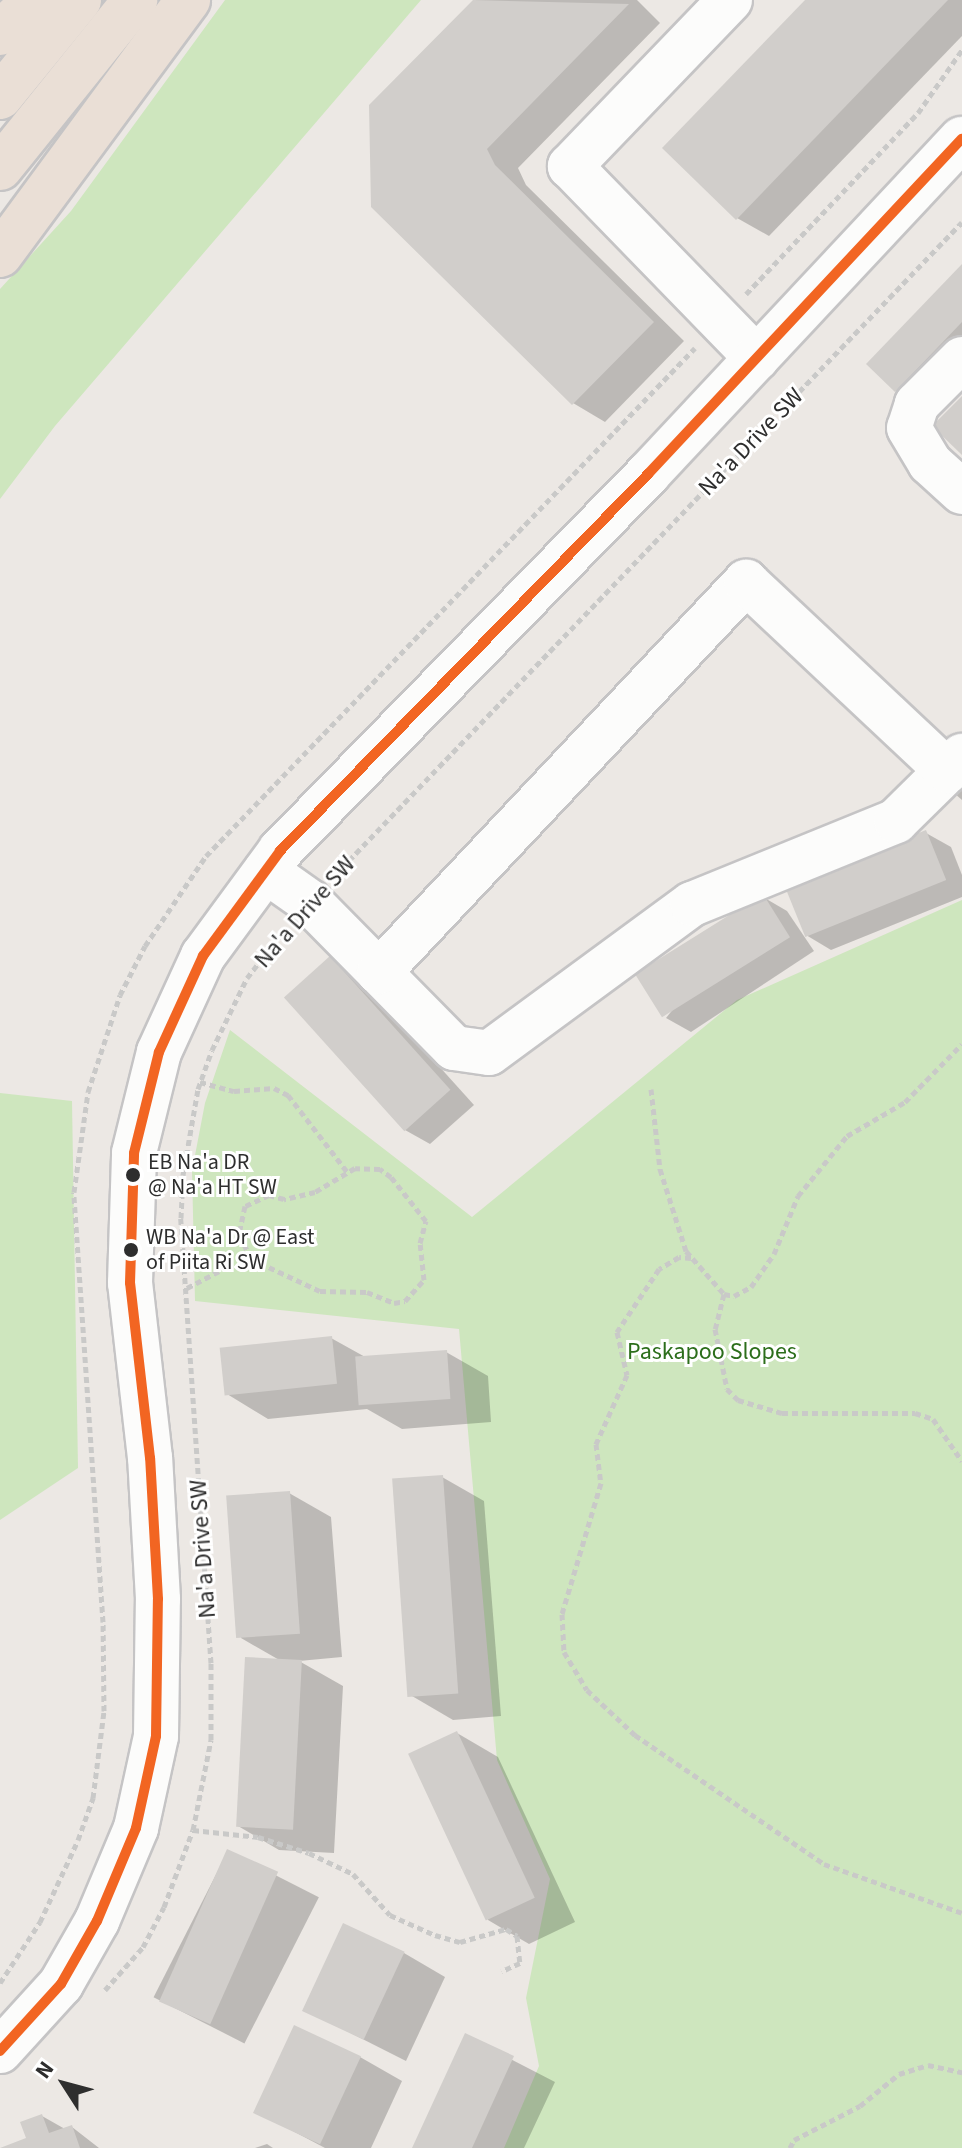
<!DOCTYPE html>
<html>
<head>
<meta charset="utf-8">
<style>
	body { margin:0 }
	#map { position:relative; width:962px; height:2148px; overflow:hidden; background:#ece8e4; font-family:"Source Sans 3",sans-serif }
	div>[style] { position:absolute }
	[style*='--x'] { left:calc(var(--x)*1px); top:calc(var(--y)*1px); width:calc(var(--w)*1px); rotate:calc(var(--a)*1deg) }
	.green>* { inset:0; background:#cee6be }
	.shadow>* { inset:0; background:#0003; transform-origin:0 0 }
	.building>* { inset:0; background:#d1cecb; transform-origin:0 0 }
	.path>* { height:5px; margin-top:-2.5px; transform-origin:0; background:repeating-linear-gradient(90deg,#c9c9c8 0 6px,transparent 0 10px) }
	.roads { filter:drop-shadow(2px 0 #c5c4c5) drop-shadow(-2px 0 #c5c4c5) drop-shadow(0 2px #c5c4c5) drop-shadow(0 -2px #c5c4c5) }
	.minor>* { height:44px; margin:-22px; padding:0 22px; transform-origin:22px; border-radius:22px; background:#fcfcfb }
	.highway>* { height:44px; margin:-22px; padding:0 22px; transform-origin:22px; border-radius:22px; background:#eadfd6 }
	.bus-1>* { height:10px; margin:-5px; padding:0 5px; transform-origin:5px; border-radius:5px; background:#f26522 }
	.dots>* { width:22px; height:22px; translate:-50% -50%; box-sizing:border-box; border:4px solid #fff; border-radius:50% }
	span { translate:-50% -50%; white-space:nowrap; text-align:center; line-height:1.15; -webkit-text-stroke:6px #fff; paint-order:stroke }
	.bus-label { font-size:22px; color:#2e2e2e }
	.left { translate:0 -50%; text-align:left }
	.street-label { font-size:24px; color:#2e2e2e }
	.park-label { font-size:24px; color:#2c6e1b }
	.north { position:absolute; left:24px; top:2044px; width:80px; height:80px; -webkit-text-stroke:6px #fff; paint-order:stroke; rotate:306deg; font-size:22px; font-weight:700; line-height:32px; text-align:center; color:#2e2e2e }
	.north::after { content:''; display:block; margin:auto; width:28px; height:36px; background:#2e2e2e; clip-path:polygon(50% 0,100% 100%,50% 72%,0 100%) }
</style>
</head>
<body>
<div id="map">
	<div class="green">
		<i style="clip-path:polygon(225px 0,421px 0,55px 426px,0 499px,0 289px,71px 211px)"></i>
		<i style="clip-path:polygon(962px 900px,962px 2148px,504px 2148px,539px 2066px,526px 1998px,550px 1879px,497px 1760px,459px 1329px,195px 1301px,192px 1171px,205px 1103px,230px 1030px,472px 1217px,737px 1000px)"></i>
		<i style="clip-path:polygon(0 1093px,72px 1101px,78px 1468px,0 1520px)"></i>
	</div>
	<div class="shadow">
		<i style="clip-path:polygon(476px 0,637px 0,660px 23px,518px 168px,526px 185px,684px 341px,605px 422px,573px 403px,371px 106px)"></i>
		<i style="clip-path:polygon(808px 0,962px 0,962px 36px,769px 236px,737px 218px)"></i>
		<i style="clip-path:polygon(962px 267px,962px 362px,921px 405px,869px 364px)"></i>
		<i style="clip-path:polygon(962px 784px,962px 800px,954px 793px)"></i>
		<i style="clip-path:polygon(926px 833px,951px 847px,962px 875px,962px 897px,831px 950px,806px 935px)"></i>
		<i style="clip-path:polygon(763px 897px,787px 911px,814px 951px,691px 1032px,666px 1018px)"></i>
		<i style="clip-path:polygon(330px 958px,355px 973px,474px 1105px,430px 1144px,405px 1130px)"></i>
		<i style="clip-path:polygon(331px 1338px,367px 1358px,446px 1352px,488px 1376px,491px 1422px,402px 1429px,367px 1409px,268px 1419px,227px 1394px)"></i>
		<i style="clip-path:polygon(442px 1477px,484px 1501px,501px 1716px,453px 1720px,412px 1696px)"></i>
		<i style="clip-path:polygon(289px 1493px,331px 1517px,342px 1657px,299px 1661px,343px 1686px,334px 1853px,279px 1850px,238px 1826px,281px 1661px,241px 1638px)"></i>
		<i style="clip-path:polygon(457px 1733px,498px 1757px,575px 1922px,529px 1944px,488px 1920px)"></i>
		<i style="left:228px;top:1851px;width:102px;height:164px;rotate:27deg"></i>
		<i style="clip-path:polygon(404px 1953px,445px 1977px,406px 2061px,305px 2010px)"></i>
		<i style="clip-path:polygon(466px 2036px,555px 2082px,524px 2148px,414px 2148px)"></i>
		<i style="clip-path:polygon(360px 2057px,402px 2081px,371px 2148px,325px 2148px,257px 2112px)"></i>
		<i style="clip-path:polygon(42px 2116px,65px 2129px,72px 2127px,99px 2148px,7px 2148px,28px 2139px)"></i>
		<i style="clip-path:polygon(267px 2144px,273px 2148px,255px 2148px)"></i>
	</div>
	<div class="building">
		<i style="clip-path:polygon(473px 0,629px 4px,487px 149px,495px 165px,654px 322px,572px 405px,371px 207px,369px 105px)"></i>
		<i style="clip-path:polygon(805px 0,948px 0,736px 220px,662px 148px)"></i>
		<i style="clip-path:polygon(962px 264px,962px 322px,895px 392px,866px 364px)"></i>
		<i style="clip-path:polygon(962px 396px,962px 455px,932px 426px)"></i>
		<i style="left:926px;top:830px;width:54px;height:152px;rotate:68deg"></i>
		<i style="left:763px;top:894px;width:51px;height:151px;rotate:58deg"></i>
		<i style="left:330px;top:956px;width:180px;height:62px;rotate:48deg"></i>
		<i style="left:332px;top:1336px;width:48px;height:113px;rotate:84deg"></i>
		<i style="left:447px;top:1350px;width:49px;height:92px;rotate:86deg"></i>
		<i style="left:443px;top:1475px;width:219px;height:51px;rotate:86deg"></i>
		<i style="left:290px;top:1491px;width:143px;height:64px;rotate:86deg"></i>
		<i style="left:245px;top:1657px;width:57px;height:170px;rotate:3deg"></i>
		<i style="left:457px;top:1731px;width:184px;height:54px;rotate:65deg"></i>
		<i style="left:227px;top:1849px;width:56px;height:167px;rotate:24deg"></i>
		<i style="left:343px;top:1923px;width:68px;height:97px;rotate:25deg"></i>
		<i style="left:294px;top:2025px;width:74px;height:97px;rotate:25deg"></i>
		<i style="clip-path:polygon(465px 2033px,514px 2056px,472px 2148px,412px 2148px)"></i>
		<i style="clip-path:polygon(42px 2114px,49px 2133px,72px 2125px,80px 2148px,0 2148px,26px 2138px,20px 2122px)"></i>
	</div>
	<div class="path">
		<i style="--x:746;--y:294;--w:250;--a:-46.5"></i>
		<i style="--x:918;--y:113;--w:77;--a:-55.1"></i>
		<i style="--x:335;--y:875;--w:905;--a:-46.16"></i>
		<i style="--x:200;--y:1082;--w:35;--a:15"></i>
		<i style="--x:234;--y:1091;--w:40;--a:-4.3"></i>
		<i style="--x:274;--y:1088;--w:16;--a:27"></i>
		<i style="--x:288;--y:1095;--w:98;--a:52.4"></i>
		<i style="--x:651;--y:1089;--w:81;--a:83.6"></i>
		<i style="--x:660;--y:1169;--w:86;--a:72.4"></i>
		<i style="--x:686;--y:1251;--w:57;--a:48.5"></i>
		<i style="--x:724;--y:1294;--w:10;--a:11"></i>
		<i style="--x:734;--y:1296;--w:19;--a:-28"></i>
		<i style="--x:751;--y:1287;--w:40;--a:-55.1"></i>
		<i style="--x:774;--y:1254;--w:63;--a:-67.5"></i>
		<i style="--x:798;--y:1196;--w:77;--a:-50.8"></i>
		<i style="--x:847;--y:1136;--w:67;--a:-30.4"></i>
		<i style="--x:905;--y:1102;--w:81;--a:-45.5"></i>
		<i style="--x:691;--y:1258;--w:12;--a:-175"></i>
		<i style="--x:679;--y:1257;--w:23;--a:149"></i>
		<i style="--x:659;--y:1269;--w:76;--a:123.7"></i>
		<i style="--x:617;--y:1332;--w:44;--a:76.9"></i>
		<i style="--x:627;--y:1375;--w:76;--a:114.2"></i>
		<i style="--x:596;--y:1444;--w:39;--a:83"></i>
		<i style="--x:601;--y:1483;--w:137;--a:106.6"></i>
		<i style="--x:562;--y:1614;--w:38;--a:87"></i>
		<i style="--x:564;--y:1652;--w:44;--a:58.8"></i>
		<i style="--x:587;--y:1690;--w:66;--a:43.2"></i>
		<i style="--x:635;--y:1735;--w:229;--a:34.3"></i>
		<i style="--x:824;--y:1864;--w:146;--a:19.5"></i>
		<i style="--x:187;--y:1288;--w:45;--a:-27.7"></i>
		<i style="--x:227;--y:1267;--w:33;--a:-7"></i>
		<i style="--x:260;--y:1263;--w:66;--a:25"></i>
		<i style="--x:320;--y:1291;--w:47;--a:1.2"></i>
		<i style="--x:367;--y:1292;--w:29;--a:22"></i>
		<i style="--x:394;--y:1303;--w:11;--a:-10"></i>
		<i style="--x:405;--y:1301;--w:28;--a:-48"></i>
		<i style="--x:424;--y:1280;--w:37;--a:-96"></i>
		<i style="--x:420;--y:1243;--w:23;--a:-75"></i>
		<i style="--x:426;--y:1221;--w:56;--a:-128.5"></i>
		<i style="--x:391;--y:1177;--w:14;--a:-144"></i>
		<i style="--x:380;--y:1169;--w:25;--a:-178"></i>
		<i style="--x:355;--y:1168;--w:47;--a:149"></i>
		<i style="--x:315;--y:1192;--w:32;--a:167"></i>
		<i style="--x:284;--y:1199;--w:16;--a:-165"></i>
		<i style="--x:269;--y:1195;--w:26;--a:155"></i>
		<i style="--x:245;--y:1206;--w:30;--a:102"></i>
		<i style="--x:239;--y:1235;--w:32;--a:62"></i>
		<i style="--x:724;--y:1294;--w:36;--a:104"></i>
		<i style="--x:715;--y:1329;--w:61;--a:78.7"></i>
		<i style="--x:727;--y:1389;--w:16;--a:45"></i>
		<i style="--x:738;--y:1400;--w:46;--a:16.5"></i>
		<i style="--x:782;--y:1413;--w:133;--a:0"></i>
		<i style="--x:915;--y:1413;--w:19;--a:18"></i>
		<i style="--x:933;--y:1419;--w:51;--a:55.4"></i>
		<i style="--x:193;--y:1830;--w:65;--a:6.1"></i>
		<i style="--x:258;--y:1837;--w:53;--a:17.4"></i>
		<i style="--x:309;--y:1853;--w:49;--a:25.5"></i>
		<i style="--x:353;--y:1874;--w:55;--a:47.9"></i>
		<i style="--x:390;--y:1915;--w:49;--a:24"></i>
		<i style="--x:435;--y:1935;--w:26;--a:16"></i>
		<i style="--x:460;--y:1942;--w:48;--a:-15.8"></i>
		<i style="--x:506;--y:1929;--w:13;--a:32"></i>
		<i style="--x:517;--y:1936;--w:27;--a:84"></i>
		<i style="--x:520;--y:1963;--w:20;--a:156"></i>
		<i style="--x:0;--y:1983;--w:73;--a:-56.7"></i>
		<i style="--x:40;--y:1922;--w:90;--a:-65.1"></i>
		<i style="--x:78;--y:1840;--w:45;--a:-70.3"></i>
		<i style="--x:93;--y:1798;--w:88;--a:-82.8"></i>
		<i style="--x:104;--y:1711;--w:89;--a:-90.6"></i>
		<i style="--x:103;--y:1622;--w:431;--a:-93.9"></i>
		<i style="--x:74;--y:1192;--w:101;--a:-82"></i>
		<i style="--x:88;--y:1092;--w:102;--a:-71.7"></i>
		<i style="--x:120;--y:995;--w:55;--a:-63"></i>
		<i style="--x:145;--y:946;--w:109;--a:-55.9"></i>
		<i style="--x:206;--y:856;--w:705;--a:-46.09"></i>
		<i style="--x:105;--y:1990;--w:57;--a:-48.5"></i>
		<i style="--x:143;--y:1947;--w:45;--a:-62.3"></i>
		<i style="--x:164;--y:1907;--w:82;--a:-69.4"></i>
		<i style="--x:193;--y:1830;--w:92;--a:-78.7"></i>
		<i style="--x:211;--y:1740;--w:77;--a:-90"></i>
		<i style="--x:211;--y:1663;--w:446;--a:-93.9"></i>
		<i style="--x:181;--y:1218;--w:43;--a:-87.3"></i>
		<i style="--x:183;--y:1175;--w:87;--a:-80.1"></i>
		<i style="--x:198;--y:1089;--w:41;--a:-70.3"></i>
		<i style="--x:212;--y:1050;--w:80;--a:-64.1"></i>
		<i style="--x:247;--y:978;--w:62;--a:-52.2"></i>
		<i style="--x:790;--y:2148;--w:9;--a:-63"></i>
		<i style="--x:794;--y:2140;--w:74;--a:-27.3"></i>
		<i style="--x:860;--y:2106;--w:50;--a:-39.4"></i>
		<i style="--x:899;--y:2074;--w:30;--a:-17"></i>
		<i style="--x:928;--y:2065;--w:35;--a:12"></i>
	</div>
	<div class="roads">
		<div class="minor">
			<i style="--x:730;--y:0;--w:231;--a:133.9"></i>
			<i style="--x:570;--y:166;--w:268;--a:45.8"></i>
			<i style="--x:962;--y:359;--w:64;--a:135"></i>
			<i style="--x:917;--y:404;--w:25;--a:108"></i>
			<i style="--x:909;--y:428;--w:41;--a:59"></i>
			<i style="--x:930;--y:463;--w:43;--a:42.2"></i>
			<i style="--x:266;--y:871;--w:54;--a:35.2"></i>
			<i style="--x:310;--y:902;--w:205;--a:45.4"></i>
			<i style="--x:454;--y:1048;--w:35;--a:8"></i>
			<i style="--x:489;--y:1053;--w:252;--a:-36.3"></i>
			<i style="--x:692;--y:904;--w:220;--a:-22.1"></i>
			<i style="--x:896;--y:821;--w:93;--a:-44.6"></i>
			<i style="--x:379;--y:972;--w:536;--a:-46.74"></i>
			<i style="--x:746;--y:582;--w:276;--a:43.2"></i>
			<i style="--x:0;--y:2051;--w:91;--a:-47.7"></i>
			<i style="--x:61;--y:1984;--w:73;--a:-60.3"></i>
			<i style="--x:97;--y:1921;--w:101;--a:-67.2"></i>
			<i style="--x:136;--y:1828;--w:94;--a:-77.7"></i>
			<i style="--x:156;--y:1736;--w:137;--a:-89.2"></i>
			<i style="--x:158;--y:1599;--w:141;--a:-93.2"></i>
			<i style="--x:150;--y:1458;--w:176;--a:-96.5"></i>
			<i style="--x:130;--y:1283;--w:130;--a:-88.2"></i>
			<i style="--x:134;--y:1153;--w:104;--a:-76.1"></i>
			<i style="--x:159;--y:1052;--w:106;--a:-65.4"></i>
			<i style="--x:203;--y:956;--w:130;--a:-53.7"></i>
			<i style="--x:280;--y:851;--w:527;--a:-45.69"></i>
			<i style="--x:648;--y:474;--w:459;--a:-46.9"></i>
		</div>
		<div class="highway">
			<i style="--x:0;--y:33;--w:48;--a:-43.3"></i>
			<i style="--x:0;--y:97;--w:125;--a:-50.8"></i>
			<i style="--x:0;--y:168;--w:216;--a:-51.2"></i>
			<i style="--x:0;--y:255;--w:317;--a:-53.6"></i>
		</div>
	</div>
	<div class="bus-1">
		<i style="--x:0;--y:2051;--w:91;--a:-47.7"></i>
		<i style="--x:61;--y:1984;--w:73;--a:-60.3"></i>
		<i style="--x:97;--y:1921;--w:101;--a:-67.2"></i>
		<i style="--x:136;--y:1828;--w:94;--a:-77.7"></i>
		<i style="--x:156;--y:1736;--w:137;--a:-89.2"></i>
		<i style="--x:158;--y:1599;--w:141;--a:-93.2"></i>
		<i style="--x:150;--y:1458;--w:176;--a:-96.5"></i>
		<i style="--x:130;--y:1283;--w:130;--a:-88.2"></i>
		<i style="--x:134;--y:1153;--w:104;--a:-76.1"></i>
		<i style="--x:159;--y:1052;--w:106;--a:-65.4"></i>
		<i style="--x:203;--y:956;--w:130;--a:-53.7"></i>
		<i style="--x:280;--y:851;--w:527;--a:-45.69"></i>
		<i style="--x:648;--y:474;--w:459;--a:-46.9"></i>
	</div>
	<div class="dots">
		<i style="left:133px;top:1175px;background:#2e2e2e"></i>
		<i style="left:131px;top:1250px;background:#2e2e2e"></i>
	</div>
	<div class="bus-label">
		<span class="left" style="left:148px;top:1175px">EB Na'a DR<br>@ Na'a HT SW</span>
		<span class="left" style="left:146px;top:1250px">WB Na'a Dr @ East<br>of Piita Ri SW</span>
	</div>
	<div class="street-label">
		<span style="left:751px;top:442px;rotate:-46deg">Na'a Drive SW</span>
		<span style="left:305px;top:912px;rotate:-49deg">Na'a Drive SW</span>
		<span style="left:203px;top:1549px;rotate:-94deg">Na'a Drive SW</span>
	</div>
	<div class="park-label">
		<span style="left:712px;top:1352px">Paskapoo Slopes</span>
	</div>
	<div class="north">N</div>
</div>
</body>
</html>
